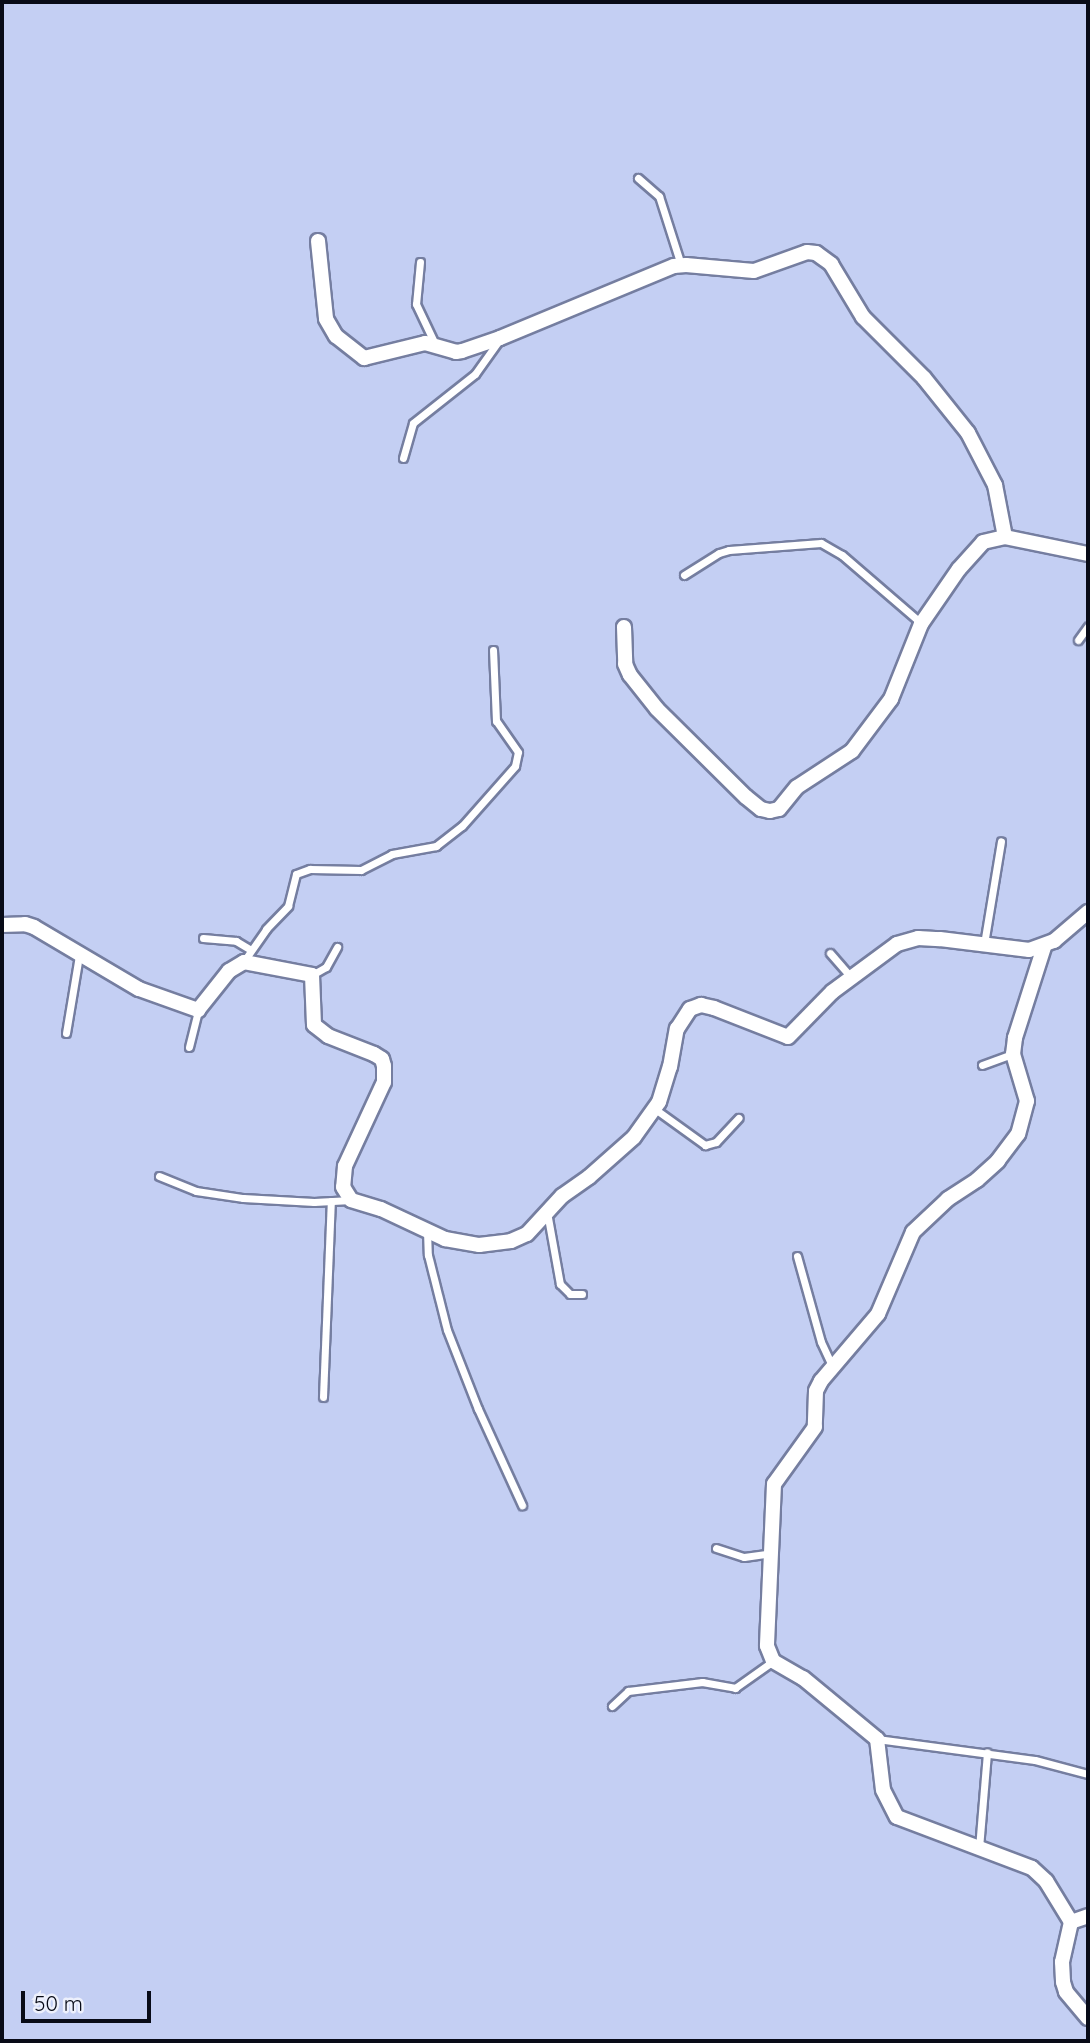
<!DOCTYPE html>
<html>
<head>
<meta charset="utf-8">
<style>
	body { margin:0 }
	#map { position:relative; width:1090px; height:2043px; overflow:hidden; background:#c4cff3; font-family:Quicksand,sans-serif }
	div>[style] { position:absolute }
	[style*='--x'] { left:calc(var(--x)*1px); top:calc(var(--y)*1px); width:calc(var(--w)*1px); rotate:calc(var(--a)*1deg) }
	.roads { filter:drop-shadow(2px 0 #757ea0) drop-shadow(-2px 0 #757ea0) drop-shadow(0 2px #757ea0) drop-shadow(0 -2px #757ea0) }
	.service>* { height:7px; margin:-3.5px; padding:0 3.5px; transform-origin:3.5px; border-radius:3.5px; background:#fff }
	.minor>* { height:14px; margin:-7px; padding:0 7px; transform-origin:7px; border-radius:7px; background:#fff }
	span { translate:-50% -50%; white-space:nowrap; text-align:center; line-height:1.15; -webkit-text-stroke:7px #edf0fc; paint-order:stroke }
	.frame { position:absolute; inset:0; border:4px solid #080b17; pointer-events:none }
	.scale { position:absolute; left:21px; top:1991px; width:130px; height:32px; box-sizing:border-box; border:4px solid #080b17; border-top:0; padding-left:9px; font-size:21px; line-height:24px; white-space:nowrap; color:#080b17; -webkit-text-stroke:5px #edf0fc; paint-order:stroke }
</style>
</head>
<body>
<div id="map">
	<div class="roads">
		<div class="service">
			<i style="--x:638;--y:178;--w:28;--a:41"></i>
			<i style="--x:659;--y:196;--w:72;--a:72.3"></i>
			<i style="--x:420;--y:262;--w:42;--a:95.4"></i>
			<i style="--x:416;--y:304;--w:44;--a:64.6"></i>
			<i style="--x:403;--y:458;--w:36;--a:-74"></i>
			<i style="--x:413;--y:423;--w:79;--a:-38.3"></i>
			<i style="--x:475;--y:374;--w:43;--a:-54.5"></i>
			<i style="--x:684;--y:575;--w:41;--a:-32.2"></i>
			<i style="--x:719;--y:553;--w:10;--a:-17"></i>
			<i style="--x:729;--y:550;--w:92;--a:-4.4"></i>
			<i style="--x:821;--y:543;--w:24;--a:30"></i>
			<i style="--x:842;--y:555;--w:104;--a:40.7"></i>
			<i style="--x:1078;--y:640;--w:17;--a:-54"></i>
			<i style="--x:203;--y:938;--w:33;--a:5"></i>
			<i style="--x:236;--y:941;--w:17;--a:31"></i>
			<i style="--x:984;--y:944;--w:104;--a:-80.6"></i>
			<i style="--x:830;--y:953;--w:32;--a:49"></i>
			<i style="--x:244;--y:961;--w:39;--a:-55"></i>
			<i style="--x:266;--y:929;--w:32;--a:-46"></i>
			<i style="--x:288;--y:906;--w:33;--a:-76"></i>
			<i style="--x:296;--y:874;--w:15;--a:-20"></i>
			<i style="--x:310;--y:869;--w:51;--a:1.1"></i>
			<i style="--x:361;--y:870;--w:35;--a:-27"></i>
			<i style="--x:392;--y:854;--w:45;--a:-10.3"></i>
			<i style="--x:436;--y:846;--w:33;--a:-38"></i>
			<i style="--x:462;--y:826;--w:80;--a:-48.5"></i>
			<i style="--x:515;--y:766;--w:14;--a:-78"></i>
			<i style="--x:518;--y:752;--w:38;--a:-125"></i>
			<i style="--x:496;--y:721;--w:71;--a:-92.4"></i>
			<i style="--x:312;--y:975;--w:16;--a:-30"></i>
			<i style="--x:326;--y:967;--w:23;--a:-61"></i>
			<i style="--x:66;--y:1033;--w:79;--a:-80.5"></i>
			<i style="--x:189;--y:1047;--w:38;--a:-76"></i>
			<i style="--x:982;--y:1065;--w:32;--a:-20"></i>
			<i style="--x:655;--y:1109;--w:62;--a:35.8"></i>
			<i style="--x:705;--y:1145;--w:11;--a:-15"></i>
			<i style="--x:716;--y:1142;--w:33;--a:-47"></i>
			<i style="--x:159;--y:1176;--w:40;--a:22"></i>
			<i style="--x:196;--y:1191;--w:48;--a:8.5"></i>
			<i style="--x:243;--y:1198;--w:71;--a:3.2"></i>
			<i style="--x:314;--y:1202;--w:37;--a:-3"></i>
			<i style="--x:547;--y:1212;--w:73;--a:79.8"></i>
			<i style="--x:560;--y:1284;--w:14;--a:45"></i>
			<i style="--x:570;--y:1294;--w:12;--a:0"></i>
			<i style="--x:427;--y:1231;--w:24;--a:88"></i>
			<i style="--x:428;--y:1255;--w:77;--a:75.8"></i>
			<i style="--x:447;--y:1330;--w:85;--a:68.6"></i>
			<i style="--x:478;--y:1409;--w:106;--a:65.4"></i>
			<i style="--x:797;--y:1256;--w:89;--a:74.4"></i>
			<i style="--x:821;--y:1342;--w:26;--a:65"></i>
			<i style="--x:323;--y:1397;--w:196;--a:-87.7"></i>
			<i style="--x:716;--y:1548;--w:29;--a:18"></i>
			<i style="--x:744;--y:1557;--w:28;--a:-8"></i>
			<i style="--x:612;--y:1706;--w:22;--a:-43"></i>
			<i style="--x:628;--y:1691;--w:75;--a:-6.9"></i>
			<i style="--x:702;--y:1682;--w:34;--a:10"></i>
			<i style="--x:735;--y:1688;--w:47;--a:-35.4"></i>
			<i style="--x:877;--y:1739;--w:159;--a:7.6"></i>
			<i style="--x:1035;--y:1760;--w:55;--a:14.8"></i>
			<i style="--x:979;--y:1848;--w:96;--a:-85.2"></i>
		</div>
		<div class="minor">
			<i style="--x:318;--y:241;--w:78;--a:84.1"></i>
			<i style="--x:326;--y:319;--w:20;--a:60"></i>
			<i style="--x:336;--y:336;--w:36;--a:38"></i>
			<i style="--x:364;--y:358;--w:63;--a:-13.8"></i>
			<i style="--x:425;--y:343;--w:32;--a:16"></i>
			<i style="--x:456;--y:352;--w:6;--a:-9"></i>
			<i style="--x:462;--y:351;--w:40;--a:-18.9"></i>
			<i style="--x:500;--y:338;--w:188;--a:-22.5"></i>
			<i style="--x:674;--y:266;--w:12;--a:-5"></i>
			<i style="--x:686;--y:265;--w:68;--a:5"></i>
			<i style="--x:754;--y:271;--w:56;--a:-19.7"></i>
			<i style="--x:807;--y:252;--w:9;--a:6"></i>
			<i style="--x:816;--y:253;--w:19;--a:36"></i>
			<i style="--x:831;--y:264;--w:62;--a:58.9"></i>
			<i style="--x:863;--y:317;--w:86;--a:45"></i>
			<i style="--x:924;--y:378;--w:70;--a:51.3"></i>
			<i style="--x:968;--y:433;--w:59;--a:62.6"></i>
			<i style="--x:995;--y:485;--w:53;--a:79.1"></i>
			<i style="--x:1005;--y:537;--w:85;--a:11.6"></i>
			<i style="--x:624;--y:627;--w:37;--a:88"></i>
			<i style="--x:625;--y:664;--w:12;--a:66"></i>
			<i style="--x:630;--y:675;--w:43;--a:51.5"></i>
			<i style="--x:657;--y:709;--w:125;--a:44.7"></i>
			<i style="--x:746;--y:797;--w:19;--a:39"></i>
			<i style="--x:761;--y:809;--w:9;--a:13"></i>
			<i style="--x:770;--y:811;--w:9;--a:-13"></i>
			<i style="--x:779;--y:809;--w:28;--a:-51"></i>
			<i style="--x:797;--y:787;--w:66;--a:-33.2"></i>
			<i style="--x:852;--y:751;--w:65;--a:-53.1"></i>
			<i style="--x:891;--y:699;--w:81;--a:-68.2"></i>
			<i style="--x:921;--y:624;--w:67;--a:-55.4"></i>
			<i style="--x:959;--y:569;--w:36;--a:-48"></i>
			<i style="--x:983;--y:542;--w:23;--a:-13"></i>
			<i style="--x:2;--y:925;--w:23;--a:-2"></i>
			<i style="--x:25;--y:924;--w:9;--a:18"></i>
			<i style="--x:34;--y:927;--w:122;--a:30.6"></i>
			<i style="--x:139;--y:989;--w:63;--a:19.6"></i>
			<i style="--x:198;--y:1010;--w:50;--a:-51.5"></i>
			<i style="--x:229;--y:971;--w:17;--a:-31"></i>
			<i style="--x:244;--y:962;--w:69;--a:10.8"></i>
			<i style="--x:312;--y:975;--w:50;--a:87.7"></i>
			<i style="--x:314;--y:1025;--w:18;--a:38"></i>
			<i style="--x:328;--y:1036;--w:49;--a:21.4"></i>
			<i style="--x:374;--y:1054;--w:9;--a:32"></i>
			<i style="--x:382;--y:1059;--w:7;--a:74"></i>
			<i style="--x:384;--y:1066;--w:16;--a:90"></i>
			<i style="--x:384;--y:1082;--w:93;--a:114.9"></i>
			<i style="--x:345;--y:1166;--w:21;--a:95"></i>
			<i style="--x:343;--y:1187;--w:15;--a:58"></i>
			<i style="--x:351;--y:1200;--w:31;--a:17"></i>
			<i style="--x:381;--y:1209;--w:71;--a:25.1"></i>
			<i style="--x:445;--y:1239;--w:35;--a:10"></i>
			<i style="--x:479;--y:1245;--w:32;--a:-7"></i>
			<i style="--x:511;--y:1241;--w:17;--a:-24"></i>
			<i style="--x:527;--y:1234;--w:52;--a:-47.4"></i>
			<i style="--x:562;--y:1196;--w:33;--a:-35"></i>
			<i style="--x:589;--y:1177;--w:60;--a:-41.6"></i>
			<i style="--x:634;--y:1137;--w:43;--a:-54.5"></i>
			<i style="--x:659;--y:1102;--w:37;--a:-73"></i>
			<i style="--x:670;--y:1067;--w:39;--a:-80"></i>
			<i style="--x:677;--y:1029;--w:24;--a:-57"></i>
			<i style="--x:690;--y:1009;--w:12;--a:-20"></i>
			<i style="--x:701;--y:1005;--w:13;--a:13"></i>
			<i style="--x:714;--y:1008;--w:79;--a:21.4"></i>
			<i style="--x:788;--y:1037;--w:63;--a:-45.6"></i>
			<i style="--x:832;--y:992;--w:81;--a:-36.4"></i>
			<i style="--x:897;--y:944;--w:22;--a:-16"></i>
			<i style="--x:918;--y:938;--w:22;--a:3"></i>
			<i style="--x:940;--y:939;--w:90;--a:7"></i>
			<i style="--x:1029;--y:950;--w:27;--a:-20"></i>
			<i style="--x:1054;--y:941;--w:45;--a:-40.5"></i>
			<i style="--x:1044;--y:947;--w:96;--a:107.7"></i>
			<i style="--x:1015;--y:1038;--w:16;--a:97"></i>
			<i style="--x:1013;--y:1054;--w:49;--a:73.4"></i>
			<i style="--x:1027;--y:1101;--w:34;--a:105"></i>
			<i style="--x:1018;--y:1134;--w:34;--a:127"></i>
			<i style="--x:998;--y:1161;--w:28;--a:138"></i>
			<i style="--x:977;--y:1180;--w:35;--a:147"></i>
			<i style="--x:948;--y:1199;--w:48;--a:136.7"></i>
			<i style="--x:913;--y:1232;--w:89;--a:113.1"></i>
			<i style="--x:878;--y:1314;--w:88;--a:130.4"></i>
			<i style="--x:821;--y:1381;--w:11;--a:117"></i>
			<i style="--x:816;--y:1391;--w:36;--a:92"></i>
			<i style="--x:815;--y:1427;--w:70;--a:125.7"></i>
			<i style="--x:774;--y:1484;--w:162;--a:92.5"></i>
			<i style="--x:767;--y:1646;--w:16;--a:68"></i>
			<i style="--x:773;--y:1661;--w:34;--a:30"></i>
			<i style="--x:803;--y:1678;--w:96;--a:39.5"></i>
			<i style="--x:877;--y:1739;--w:51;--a:83.3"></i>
			<i style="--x:883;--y:1790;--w:30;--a:63"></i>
			<i style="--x:897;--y:1817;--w:144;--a:20.7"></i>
			<i style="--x:1032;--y:1868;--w:19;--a:43"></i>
			<i style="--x:1046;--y:1881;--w:48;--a:58.6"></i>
			<i style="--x:1071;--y:1922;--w:41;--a:102.7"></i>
			<i style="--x:1062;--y:1962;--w:20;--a:87"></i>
			<i style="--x:1063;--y:1982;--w:10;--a:73"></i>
			<i style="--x:1066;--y:1992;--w:34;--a:50"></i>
			<i style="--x:1071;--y:1922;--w:18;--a:-19"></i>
		</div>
	</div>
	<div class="frame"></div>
	<div class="scale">50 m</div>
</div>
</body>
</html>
